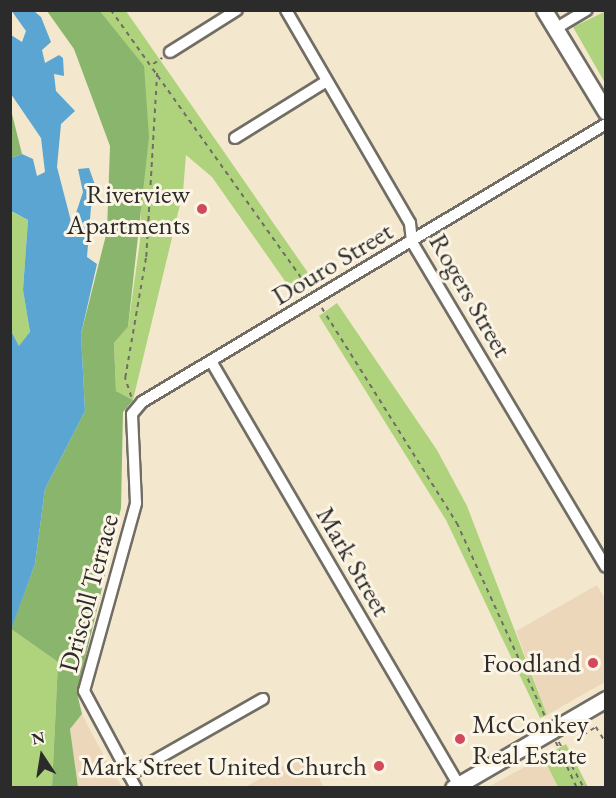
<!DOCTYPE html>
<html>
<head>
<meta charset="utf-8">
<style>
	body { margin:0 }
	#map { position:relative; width:616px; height:798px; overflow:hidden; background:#f3e8ce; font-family:"EB Garamond",serif }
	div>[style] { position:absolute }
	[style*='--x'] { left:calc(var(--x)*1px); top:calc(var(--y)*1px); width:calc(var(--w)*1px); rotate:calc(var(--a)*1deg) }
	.built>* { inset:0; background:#edd7bb }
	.green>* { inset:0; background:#aed37c }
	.forest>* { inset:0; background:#8ab56c }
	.water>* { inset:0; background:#5aa5d2 }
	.path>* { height:1.5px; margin-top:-0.75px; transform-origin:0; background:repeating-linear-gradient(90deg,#716d64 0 4.5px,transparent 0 9px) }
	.roads { filter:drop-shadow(2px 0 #716d64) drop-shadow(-2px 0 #716d64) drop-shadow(0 2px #716d64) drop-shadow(0 -2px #716d64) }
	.minor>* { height:10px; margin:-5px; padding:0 5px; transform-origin:5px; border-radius:5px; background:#fff }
	.secondary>* { height:15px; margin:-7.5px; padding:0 7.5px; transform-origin:7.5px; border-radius:7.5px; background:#fff }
	.dots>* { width:16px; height:16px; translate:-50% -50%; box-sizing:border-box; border:3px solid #fcf5e5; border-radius:50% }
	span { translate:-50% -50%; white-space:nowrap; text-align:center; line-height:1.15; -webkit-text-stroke:6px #fcf5e5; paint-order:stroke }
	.poi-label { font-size:27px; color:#2b2b2b }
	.right { translate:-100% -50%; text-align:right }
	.left { translate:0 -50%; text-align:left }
	.street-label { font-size:27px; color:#2b2b2b }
	.frame { position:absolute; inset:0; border:12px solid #2b2b2b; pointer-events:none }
	.north { position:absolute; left:12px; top:726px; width:60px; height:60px; -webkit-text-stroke:4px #fcf5e5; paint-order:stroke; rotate:348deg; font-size:16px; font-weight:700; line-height:24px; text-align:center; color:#2b2b2b }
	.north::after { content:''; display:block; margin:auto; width:21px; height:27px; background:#2b2b2b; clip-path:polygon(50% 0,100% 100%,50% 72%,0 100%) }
</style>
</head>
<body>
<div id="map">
	<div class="built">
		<i style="clip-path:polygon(597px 585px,605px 599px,605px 682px,547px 715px,516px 631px)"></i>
		<i style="clip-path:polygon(82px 714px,99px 747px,122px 787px,78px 787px,70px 729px)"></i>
		<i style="clip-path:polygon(305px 754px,324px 787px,245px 787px)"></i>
		<i style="clip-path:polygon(543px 757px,558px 787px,486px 788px)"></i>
	</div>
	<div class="green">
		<i style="clip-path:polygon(100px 11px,126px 11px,313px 280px,292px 291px,212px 177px,186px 155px,183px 192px,133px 400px,116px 391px,114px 343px,128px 327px,140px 241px,144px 67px)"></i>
		<i style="clip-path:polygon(606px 11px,606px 83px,605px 83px,573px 27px)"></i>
		<i style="clip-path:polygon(10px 211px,28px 220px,23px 290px,30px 332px,25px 345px,19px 346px,11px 331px)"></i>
		<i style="clip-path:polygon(337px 303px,437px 450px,467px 506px,547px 715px,540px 718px,446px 520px,319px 316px)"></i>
		<i style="clip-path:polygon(11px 629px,58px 662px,52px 787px,11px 787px)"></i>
		<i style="clip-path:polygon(566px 744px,588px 787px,558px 787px,543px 757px)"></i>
	</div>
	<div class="forest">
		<i style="clip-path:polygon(47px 11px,100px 11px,144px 66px,149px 137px,128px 327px,114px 343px,116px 391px,133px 400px,123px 412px,121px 508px,77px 693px,82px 714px,70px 729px,78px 787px,52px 787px,58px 662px,11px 629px,35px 564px,45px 489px,85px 411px,81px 334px,107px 231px,110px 146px,74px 49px)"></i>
		<i style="clip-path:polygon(10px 106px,22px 154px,11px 158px,10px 158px)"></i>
	</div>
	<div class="water">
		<i style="clip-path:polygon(11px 10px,34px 11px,41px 17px,51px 42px,42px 50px,45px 63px,59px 55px,63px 58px,64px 76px,54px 74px,56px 91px,75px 111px,61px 124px,57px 167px,72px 225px,83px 192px,78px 169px,89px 168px,99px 196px,91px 207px,87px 257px,97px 264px,81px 334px,85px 411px,45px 489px,35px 564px,11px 630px,11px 331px,19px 346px,30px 332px,23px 290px,28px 220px,11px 211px,11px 158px,22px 154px,33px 159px,37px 176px,45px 172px,41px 138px,11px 94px,11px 35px,22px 42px,26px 31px)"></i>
	</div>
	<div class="path">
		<i style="--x:111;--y:10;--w:342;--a:54.6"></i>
		<i style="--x:153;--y:64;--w:11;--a:-34"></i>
		<i style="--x:322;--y:308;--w:254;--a:57.9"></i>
		<i style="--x:457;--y:523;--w:214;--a:65.5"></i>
		<i style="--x:131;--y:397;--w:20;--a:-108"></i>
		<i style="--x:125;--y:378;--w:123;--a:-80.2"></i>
		<i style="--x:146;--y:257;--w:187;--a:-86.6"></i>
		<i style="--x:580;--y:730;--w:6;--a:59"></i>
		<i style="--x:583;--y:735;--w:15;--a:-32"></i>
		<i style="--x:596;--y:727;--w:19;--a:58"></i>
		<i style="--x:556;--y:742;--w:51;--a:65.5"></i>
		<i style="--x:559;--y:742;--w:52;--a:61.5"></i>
	</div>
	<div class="roads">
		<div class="minor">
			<i style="--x:286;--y:10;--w:246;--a:59.8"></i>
			<i style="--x:410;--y:223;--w:19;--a:84"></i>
			<i style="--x:412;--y:242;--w:378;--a:59.2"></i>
			<i style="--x:555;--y:29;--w:37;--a:-31"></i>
			<i style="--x:170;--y:52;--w:79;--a:-32.1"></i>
			<i style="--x:235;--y:138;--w:108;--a:-31.8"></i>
			<i style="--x:211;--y:361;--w:490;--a:59.7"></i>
			<i style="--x:129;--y:775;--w:154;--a:-29.6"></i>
			<i style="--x:136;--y:788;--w:110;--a:-118.2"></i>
			<i style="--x:84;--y:691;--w:195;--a:-74.5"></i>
			<i style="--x:136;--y:503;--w:89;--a:-92.6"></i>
			<i style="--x:132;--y:414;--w:16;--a:-50"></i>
			<i style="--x:142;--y:402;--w:541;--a:-30.93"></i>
		</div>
		<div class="secondary">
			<i style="--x:544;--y:10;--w:119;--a:58.7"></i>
			<i style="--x:453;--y:788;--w:177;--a:-30.2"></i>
		</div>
	</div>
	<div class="dots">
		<i style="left:202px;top:209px;background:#d1495b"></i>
		<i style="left:593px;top:663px;background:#d1495b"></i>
		<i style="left:460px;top:739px;background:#d1495b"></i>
		<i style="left:379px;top:766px;background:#d1495b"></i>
	</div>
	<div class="poi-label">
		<span class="right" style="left:190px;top:209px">Riverview<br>Apartments</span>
		<span class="right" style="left:581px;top:663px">Foodland</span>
		<span class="left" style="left:472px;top:739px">McConkey<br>Real Estate</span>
		<span class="right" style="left:367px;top:766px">Mark Street United Church</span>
	</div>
	<div class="street-label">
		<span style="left:332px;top:263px;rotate:-31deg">Douro Street</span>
		<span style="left:471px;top:295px;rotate:60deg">Rogers Street</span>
		<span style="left:354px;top:561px;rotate:60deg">Mark Street</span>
		<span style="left:88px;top:593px;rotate:-75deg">Driscoll Terrace</span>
	</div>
	<div class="frame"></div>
	<div class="north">N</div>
</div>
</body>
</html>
